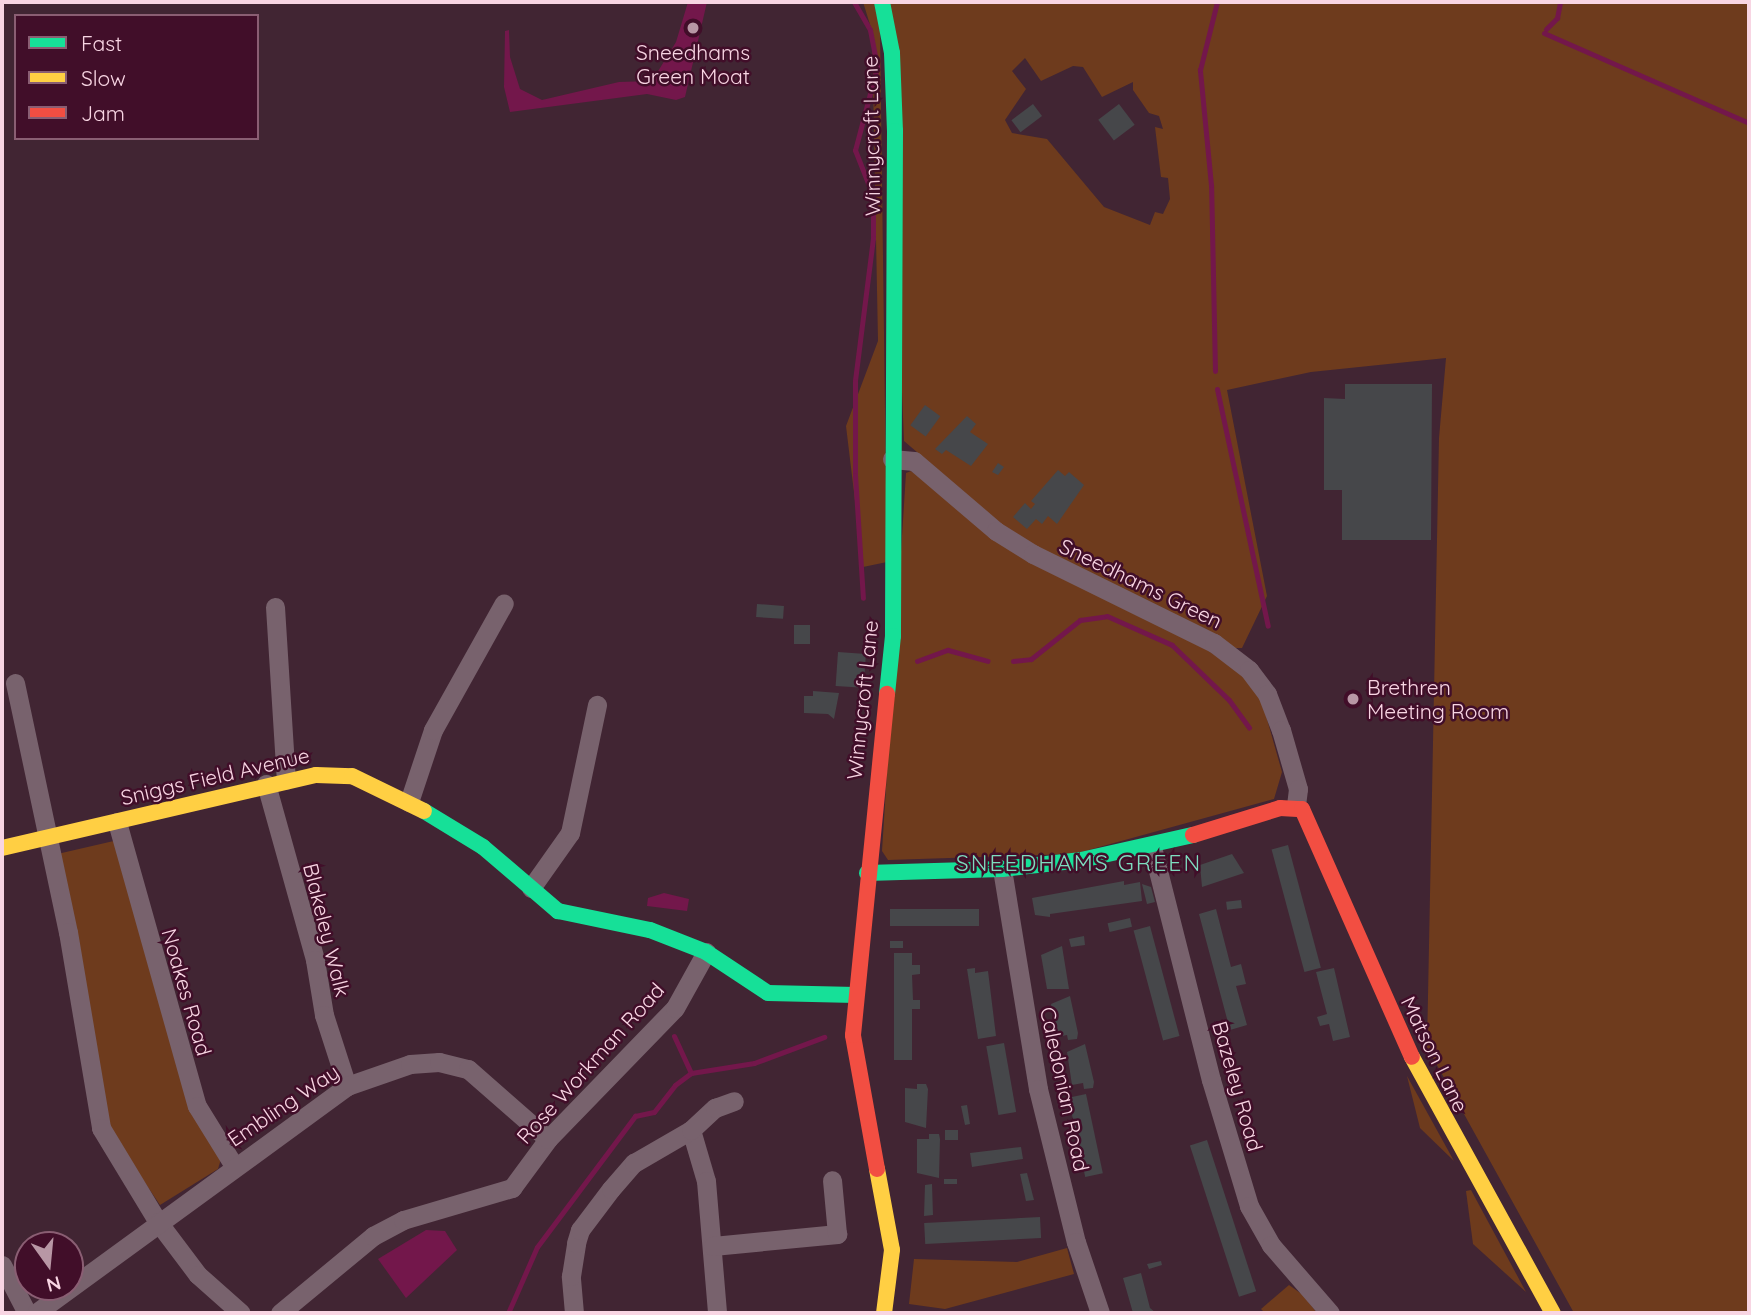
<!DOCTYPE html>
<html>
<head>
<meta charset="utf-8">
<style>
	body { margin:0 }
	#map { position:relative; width:1751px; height:1315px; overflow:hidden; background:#412533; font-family:Quicksand,sans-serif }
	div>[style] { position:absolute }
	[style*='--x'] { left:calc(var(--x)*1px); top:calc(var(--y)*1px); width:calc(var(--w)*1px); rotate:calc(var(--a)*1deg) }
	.green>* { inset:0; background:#6e3b1d }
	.water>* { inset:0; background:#73174b }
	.stream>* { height:5px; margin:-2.5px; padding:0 2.5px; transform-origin:2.5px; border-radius:2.5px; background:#73174b }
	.building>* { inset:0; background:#46474a; transform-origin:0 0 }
	.street>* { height:19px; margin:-9.5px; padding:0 9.5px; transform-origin:9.5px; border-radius:9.5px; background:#78626d }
	.fast>* { height:16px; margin:-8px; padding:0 8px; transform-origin:8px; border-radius:8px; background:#16e098 }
	.slow>* { height:16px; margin:-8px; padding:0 8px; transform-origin:8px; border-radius:8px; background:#ffcf43 }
	.jam>* { height:16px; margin:-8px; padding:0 8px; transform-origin:8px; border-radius:8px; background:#f24e42 }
	.dots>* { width:19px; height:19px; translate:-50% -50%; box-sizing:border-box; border:4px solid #410e29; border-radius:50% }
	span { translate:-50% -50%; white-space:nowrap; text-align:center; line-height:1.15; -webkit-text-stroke:5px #410e29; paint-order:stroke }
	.poi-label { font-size:21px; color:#f8d5e3 }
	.left { translate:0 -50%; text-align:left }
	.street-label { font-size:21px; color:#f8d5e3 }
	.neighbourhood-label { font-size:23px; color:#7edcbf; letter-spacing:2px }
	.frame { position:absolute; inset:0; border:4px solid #f8d5e3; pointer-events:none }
	.legend { position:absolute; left:14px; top:14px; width:245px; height:126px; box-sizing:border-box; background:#410e29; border:2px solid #8a5e73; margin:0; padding:9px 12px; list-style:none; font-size:21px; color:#f8d5e3 }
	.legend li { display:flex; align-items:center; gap:14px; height:35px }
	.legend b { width:35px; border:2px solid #8a5e73 }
	.north { position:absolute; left:14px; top:1231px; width:70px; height:70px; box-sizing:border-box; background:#410e29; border:2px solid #8a5e73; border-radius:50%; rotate:165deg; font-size:19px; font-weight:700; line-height:28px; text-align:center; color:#f8d5e3 }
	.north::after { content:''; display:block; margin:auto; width:24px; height:32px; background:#b897a5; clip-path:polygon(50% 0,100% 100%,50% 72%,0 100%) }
</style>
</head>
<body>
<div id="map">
	<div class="green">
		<i style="clip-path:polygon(863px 2px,874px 2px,880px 29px,887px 562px,863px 567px,846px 426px,878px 341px,872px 31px)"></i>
		<i style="clip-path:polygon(evenodd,886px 2px,1749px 2px,1749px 1313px,1574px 1313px,1427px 1047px,1439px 438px,1446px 358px,1311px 372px,1227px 390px,1267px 596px,1242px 648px,1232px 648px,1015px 536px,904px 441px,886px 2px,1025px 58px,1041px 81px,1073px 66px,1083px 67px,1102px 97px,1133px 82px,1133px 90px,1149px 113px,1159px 116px,1163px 129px,1155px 127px,1161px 177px,1168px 178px,1170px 199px,1163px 214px,1155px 212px,1150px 225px,1104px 207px,1047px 139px,1012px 133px,1005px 120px,1026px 89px,1012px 71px,1025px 58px)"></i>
		<i style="clip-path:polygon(911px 471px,954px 502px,1171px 625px,1257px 684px,1282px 772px,1274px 799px,1074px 854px,888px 860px,882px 851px,906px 473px)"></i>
		<i style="clip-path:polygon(118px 840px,221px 1159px,218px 1169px,160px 1205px,105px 1124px,53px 855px)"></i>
		<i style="clip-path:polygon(1407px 1076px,1454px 1161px,1420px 1128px)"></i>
		<i style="clip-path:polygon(1471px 1190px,1526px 1292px,1473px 1244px,1466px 1191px)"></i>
		<i style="clip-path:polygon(1067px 1248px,1074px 1274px,945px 1309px,909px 1304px,914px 1259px,1017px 1262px)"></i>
		<i style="clip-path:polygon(1289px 1285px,1303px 1295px,1317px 1313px,1265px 1313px,1261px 1309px)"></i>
	</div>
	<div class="water">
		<i style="clip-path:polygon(688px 2px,707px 2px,685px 97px,676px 100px,647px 94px,510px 112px,504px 87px,505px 31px,509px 30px,510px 57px,520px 89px,542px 100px,619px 82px,652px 81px,676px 42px)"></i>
		<i style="clip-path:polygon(664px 893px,689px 899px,687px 911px,647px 906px,648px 898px)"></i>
		<i style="clip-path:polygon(426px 1230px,445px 1231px,457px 1250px,406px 1298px,378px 1259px)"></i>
	</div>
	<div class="stream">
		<i style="--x:854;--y:2;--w:32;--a:60"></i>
		<i style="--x:870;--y:30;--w:38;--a:79"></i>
		<i style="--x:877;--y:67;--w:86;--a:104.8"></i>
		<i style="--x:855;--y:150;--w:49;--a:68.6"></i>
		<i style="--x:873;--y:196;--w:42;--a:90"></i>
		<i style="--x:873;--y:238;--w:144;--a:97.2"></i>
		<i style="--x:855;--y:381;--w:94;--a:90"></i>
		<i style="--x:855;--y:475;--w:123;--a:86.3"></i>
		<i style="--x:1546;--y:29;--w:16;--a:-45"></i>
		<i style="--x:1557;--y:18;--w:16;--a:-79"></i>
		<i style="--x:1544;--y:33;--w:224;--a:23.7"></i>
		<i style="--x:1215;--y:371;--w:186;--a:-91.2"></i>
		<i style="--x:1211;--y:185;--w:116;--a:-95.5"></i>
		<i style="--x:1200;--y:70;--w:70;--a:-76"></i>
		<i style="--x:1217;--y:389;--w:242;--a:77.9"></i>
		<i style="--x:874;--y:645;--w:5;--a:79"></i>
		<i style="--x:917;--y:661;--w:33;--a:-20"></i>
		<i style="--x:948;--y:650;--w:41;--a:15.4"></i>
		<i style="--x:1013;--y:661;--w:18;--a:-6"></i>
		<i style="--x:1031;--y:659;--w:63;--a:-38.5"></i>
		<i style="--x:1080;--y:620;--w:27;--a:-8"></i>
		<i style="--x:1107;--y:616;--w:71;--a:24"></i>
		<i style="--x:1172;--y:645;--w:79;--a:44"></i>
		<i style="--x:1229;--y:700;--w:34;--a:54"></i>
		<i style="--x:674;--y:1036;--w:41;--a:65.3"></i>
		<i style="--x:508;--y:1313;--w:72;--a:-66.3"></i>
		<i style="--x:537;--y:1247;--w:164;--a:-53.2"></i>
		<i style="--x:635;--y:1116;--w:19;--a:-12"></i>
		<i style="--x:654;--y:1112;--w:34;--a:-52"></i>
		<i style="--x:675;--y:1085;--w:20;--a:-37"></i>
		<i style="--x:691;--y:1073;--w:64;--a:-9"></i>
		<i style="--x:754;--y:1063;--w:75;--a:-20.4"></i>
	</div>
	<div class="building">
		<i style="left:1033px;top:104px;width:15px;height:27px;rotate:53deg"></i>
		<i style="left:1119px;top:104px;width:26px;height:26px;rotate:53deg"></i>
		<i style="clip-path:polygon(1345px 384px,1432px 384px,1431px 540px,1342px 540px,1342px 490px,1324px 490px,1324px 398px,1345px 399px)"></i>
		<i style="left:925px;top:405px;width:19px;height:25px;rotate:36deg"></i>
		<i style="clip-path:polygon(967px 416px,976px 424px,970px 432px,988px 444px,971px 466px,946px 450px,942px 454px,935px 449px)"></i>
		<i style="clip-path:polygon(998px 463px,1004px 467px,998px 475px,992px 472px)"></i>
		<i style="clip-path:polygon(1058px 470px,1065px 476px,1069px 472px,1084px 485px,1057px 524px,1048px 516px,1042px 524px,1036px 519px,1027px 529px,1013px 517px,1025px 503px,1031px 509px,1035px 504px,1031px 501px)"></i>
		<i style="left:757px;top:604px;width:27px;height:13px;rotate:4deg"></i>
		<i style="left:794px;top:625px;width:16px;height:19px"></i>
		<i style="left:838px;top:652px;width:28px;height:34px;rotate:4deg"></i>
		<i style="clip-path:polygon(813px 691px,839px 693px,834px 719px,828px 714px,804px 713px,804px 696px,813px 696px)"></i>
		<i style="left:1288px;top:845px;width:127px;height:17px;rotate:75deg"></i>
		<i style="clip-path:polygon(1232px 854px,1244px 873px,1202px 887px,1200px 865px)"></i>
		<i style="clip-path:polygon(1124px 881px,1124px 885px,1140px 882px,1142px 901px,1050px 914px,1050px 917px,1035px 915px,1032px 898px)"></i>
		<i style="clip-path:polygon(1142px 884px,1151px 887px,1155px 902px,1147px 904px)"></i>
		<i style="left:1241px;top:900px;width:8px;height:15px;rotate:83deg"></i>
		<i style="left:890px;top:909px;width:89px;height:17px"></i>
		<i style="clip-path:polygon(1216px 909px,1231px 967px,1241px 964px,1246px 984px,1236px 986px,1247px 1025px,1230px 1030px,1199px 914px)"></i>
		<i style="left:1130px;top:918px;width:9px;height:23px;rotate:77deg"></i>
		<i style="left:1150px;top:926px;width:114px;height:17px;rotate:75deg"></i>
		<i style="clip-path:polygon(1084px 936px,1085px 945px,1071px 947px,1069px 939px)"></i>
		<i style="left:890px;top:941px;width:13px;height:7px"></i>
		<i style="clip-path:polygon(1062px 946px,1069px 989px,1047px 989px,1041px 955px)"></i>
		<i style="clip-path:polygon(894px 953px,912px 953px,912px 965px,920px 965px,920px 974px,912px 975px,913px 1000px,920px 1000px,920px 1009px,912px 1009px,912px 1060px,894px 1060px)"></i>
		<i style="clip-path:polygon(975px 968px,975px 973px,988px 971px,996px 1036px,978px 1039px,967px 969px)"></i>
		<i style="clip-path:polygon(1334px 968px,1350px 1037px,1333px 1041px,1329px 1024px,1320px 1026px,1317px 1017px,1327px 1014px,1316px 972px)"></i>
		<i style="clip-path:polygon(1070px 996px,1078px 1033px,1077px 1039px,1068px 1040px,1067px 1035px,1057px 1037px,1051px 1004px)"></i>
		<i style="left:1004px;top:1043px;width:70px;height:18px;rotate:80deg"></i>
		<i style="clip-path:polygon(1085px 1044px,1094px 1082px,1093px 1088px,1084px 1089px,1083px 1083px,1072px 1085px,1067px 1052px)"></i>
		<i style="clip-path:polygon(917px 1084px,926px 1084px,928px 1089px,926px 1128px,905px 1122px,905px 1088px,917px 1089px)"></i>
		<i style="left:1086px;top:1094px;width:81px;height:18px;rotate:78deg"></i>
		<i style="clip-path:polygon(967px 1105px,970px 1124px,965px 1125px,961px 1106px)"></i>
		<i style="left:945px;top:1130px;width:13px;height:10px"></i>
		<i style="clip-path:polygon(929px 1134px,939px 1134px,940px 1139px,939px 1178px,917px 1173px,917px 1139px,929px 1139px)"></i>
		<i style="left:1207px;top:1140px;width:159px;height:18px;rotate:72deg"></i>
		<i style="clip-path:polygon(1021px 1147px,1023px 1159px,972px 1167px,970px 1153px)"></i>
		<i style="clip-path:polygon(1027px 1173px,1034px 1200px,1026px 1201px,1020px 1174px)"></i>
		<i style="left:944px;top:1179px;width:13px;height:5px"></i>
		<i style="clip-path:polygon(932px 1184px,933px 1215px,924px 1216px,925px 1185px)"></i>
		<i style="left:1040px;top:1217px;width:21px;height:116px;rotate:87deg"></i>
		<i style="clip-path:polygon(1161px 1261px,1162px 1265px,1149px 1269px,1147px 1264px)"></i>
		<i style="clip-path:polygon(1141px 1273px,1150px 1308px,1156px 1313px,1133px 1313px,1123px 1278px)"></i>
	</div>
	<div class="street">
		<i style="--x:892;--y:459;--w:22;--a:5"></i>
		<i style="--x:914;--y:461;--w:108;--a:40.5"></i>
		<i style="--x:996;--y:531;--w:44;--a:31.9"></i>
		<i style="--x:1033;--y:554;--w:202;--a:26.2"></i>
		<i style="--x:1214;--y:643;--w:44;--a:37.6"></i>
		<i style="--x:1249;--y:670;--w:30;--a:53"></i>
		<i style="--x:1267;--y:694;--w:39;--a:69"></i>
		<i style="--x:1281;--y:730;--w:61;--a:73.9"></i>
		<i style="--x:1298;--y:789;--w:17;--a:97"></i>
		<i style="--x:275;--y:607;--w:173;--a:86.4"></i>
		<i style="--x:15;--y:683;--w:255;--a:78"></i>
		<i style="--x:68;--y:932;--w:199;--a:80.4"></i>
		<i style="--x:101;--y:1128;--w:110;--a:58.8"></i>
		<i style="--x:158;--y:1222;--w:66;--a:53"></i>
		<i style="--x:198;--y:1275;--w:57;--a:41.5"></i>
		<i style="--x:266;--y:784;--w:183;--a:74.4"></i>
		<i style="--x:315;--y:960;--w:56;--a:80.7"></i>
		<i style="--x:324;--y:1015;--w:75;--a:72.1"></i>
		<i style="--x:409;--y:802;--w:76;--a:-71.6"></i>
		<i style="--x:433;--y:730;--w:145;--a:-60.8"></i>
		<i style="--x:117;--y:822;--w:295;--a:74.3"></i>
		<i style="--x:197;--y:1106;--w:70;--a:58.3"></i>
		<i style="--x:1152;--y:847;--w:240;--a:75.8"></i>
		<i style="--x:1211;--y:1080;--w:132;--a:73.2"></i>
		<i style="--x:1249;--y:1206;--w:45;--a:60.6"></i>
		<i style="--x:1271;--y:1245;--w:90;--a:49.1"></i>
		<i style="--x:1002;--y:869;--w:223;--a:80.7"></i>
		<i style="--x:1038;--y:1089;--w:158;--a:76.1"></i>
		<i style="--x:1076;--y:1242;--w:75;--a:71.3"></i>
		<i style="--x:531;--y:888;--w:67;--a:-54.7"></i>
		<i style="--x:570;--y:833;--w:131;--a:-78.1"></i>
		<i style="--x:691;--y:1130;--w:53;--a:73.6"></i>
		<i style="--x:706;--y:1181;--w:132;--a:85.2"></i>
		<i style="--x:713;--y:1246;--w:125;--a:-5.5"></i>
		<i style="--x:837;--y:1234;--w:54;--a:-95.3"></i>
		<i style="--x:2;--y:1265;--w:54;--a:62.5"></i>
		<i style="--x:36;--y:1313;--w:385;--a:-36.1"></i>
		<i style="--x:347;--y:1086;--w:67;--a:-19.2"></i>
		<i style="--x:410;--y:1064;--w:29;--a:-4"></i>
		<i style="--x:439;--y:1062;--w:30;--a:14"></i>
		<i style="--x:468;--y:1069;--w:106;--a:41.2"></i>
		<i style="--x:280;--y:1313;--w:121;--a:-39.6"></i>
		<i style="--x:373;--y:1236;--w:34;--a:-28"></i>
		<i style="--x:403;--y:1220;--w:114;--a:-16.4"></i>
		<i style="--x:512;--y:1188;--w:61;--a:-53.7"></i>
		<i style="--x:548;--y:1139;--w:182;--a:-45.9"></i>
		<i style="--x:675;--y:1008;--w:64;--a:-61"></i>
		<i style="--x:574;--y:1313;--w:37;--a:-95"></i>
		<i style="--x:571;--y:1276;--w:33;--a:-81"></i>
		<i style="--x:576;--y:1243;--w:14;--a:-73"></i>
		<i style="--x:580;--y:1230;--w:51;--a:-52.9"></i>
		<i style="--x:611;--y:1189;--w:35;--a:-49"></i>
		<i style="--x:634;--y:1163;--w:66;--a:-30.1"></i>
		<i style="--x:691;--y:1130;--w:33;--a:-43"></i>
		<i style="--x:715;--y:1108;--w:20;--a:-20"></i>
	</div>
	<div class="fast">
		<i style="--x:882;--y:2;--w:52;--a:78.9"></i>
		<i style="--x:892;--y:53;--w:78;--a:87.8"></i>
		<i style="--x:895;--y:131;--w:505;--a:90.23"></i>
		<i style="--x:893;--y:636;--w:58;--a:95.9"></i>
		<i style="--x:424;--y:811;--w:69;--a:31.4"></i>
		<i style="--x:483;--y:847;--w:99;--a:40.5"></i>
		<i style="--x:558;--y:911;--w:94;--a:11.7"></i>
		<i style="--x:650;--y:930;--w:60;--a:21.4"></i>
		<i style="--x:706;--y:952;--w:74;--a:33.5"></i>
		<i style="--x:768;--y:993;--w:88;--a:1.3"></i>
		<i style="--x:867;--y:873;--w:135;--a:-1.7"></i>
		<i style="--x:1002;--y:869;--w:80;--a:-6.5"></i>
		<i style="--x:1081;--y:860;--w:115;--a:-12.6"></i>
	</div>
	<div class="slow">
		<i style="--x:2;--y:848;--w:322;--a:-13.1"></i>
		<i style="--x:316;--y:775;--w:36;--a:2"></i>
		<i style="--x:352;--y:776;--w:80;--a:25.9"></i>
		<i style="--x:1412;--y:1057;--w:292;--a:61.2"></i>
		<i style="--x:877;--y:1169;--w:82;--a:79.5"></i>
		<i style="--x:892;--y:1250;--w:64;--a:97.2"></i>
	</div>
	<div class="jam">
		<i style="--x:1193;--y:835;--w:91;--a:-17.2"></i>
		<i style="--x:1280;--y:808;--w:22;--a:3"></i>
		<i style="--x:1302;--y:809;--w:271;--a:66.1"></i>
		<i style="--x:877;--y:1169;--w:136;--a:-100.2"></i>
		<i style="--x:853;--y:1035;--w:343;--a:-84.3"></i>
	</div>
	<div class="dots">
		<i style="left:693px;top:28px;background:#b897a5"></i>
		<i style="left:1353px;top:699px;background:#b897a5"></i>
	</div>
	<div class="poi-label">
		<span style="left:693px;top:64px">Sneedhams<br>Green Moat</span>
		<span class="left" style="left:1367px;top:699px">Brethren<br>Meeting Room</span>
	</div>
	<div class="street-label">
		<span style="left:871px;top:136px;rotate:-91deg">Winnycroft Lane</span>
		<span style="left:1141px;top:583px;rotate:26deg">Sneedhams Green</span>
		<span style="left:862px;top:700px;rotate:-84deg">Winnycroft Lane</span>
		<span style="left:215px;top:776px;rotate:-13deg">Sniggs Field Avenue</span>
		<span style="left:327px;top:930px;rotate:76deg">Blakeley Walk</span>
		<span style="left:187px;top:992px;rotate:74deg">Noakes Road</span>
		<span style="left:1435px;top:1054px;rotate:64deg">Matson Lane</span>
		<span style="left:590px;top:1063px;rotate:-48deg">Rose Workman Road</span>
		<span style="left:1238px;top:1086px;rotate:74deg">Bazeley Road</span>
		<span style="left:1065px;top:1089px;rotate:78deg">Caledonian Road</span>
		<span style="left:283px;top:1105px;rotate:-34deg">Embling Way</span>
	</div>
	<div class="neighbourhood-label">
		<span style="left:1079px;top:863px">SNEEDHAMS GREEN</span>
	</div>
	<div class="frame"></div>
	<ul class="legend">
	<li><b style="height:9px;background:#16e098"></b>Fast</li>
	<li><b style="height:9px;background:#ffcf43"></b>Slow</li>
	<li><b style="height:9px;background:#f24e42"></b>Jam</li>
	</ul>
	<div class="north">N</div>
</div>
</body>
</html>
